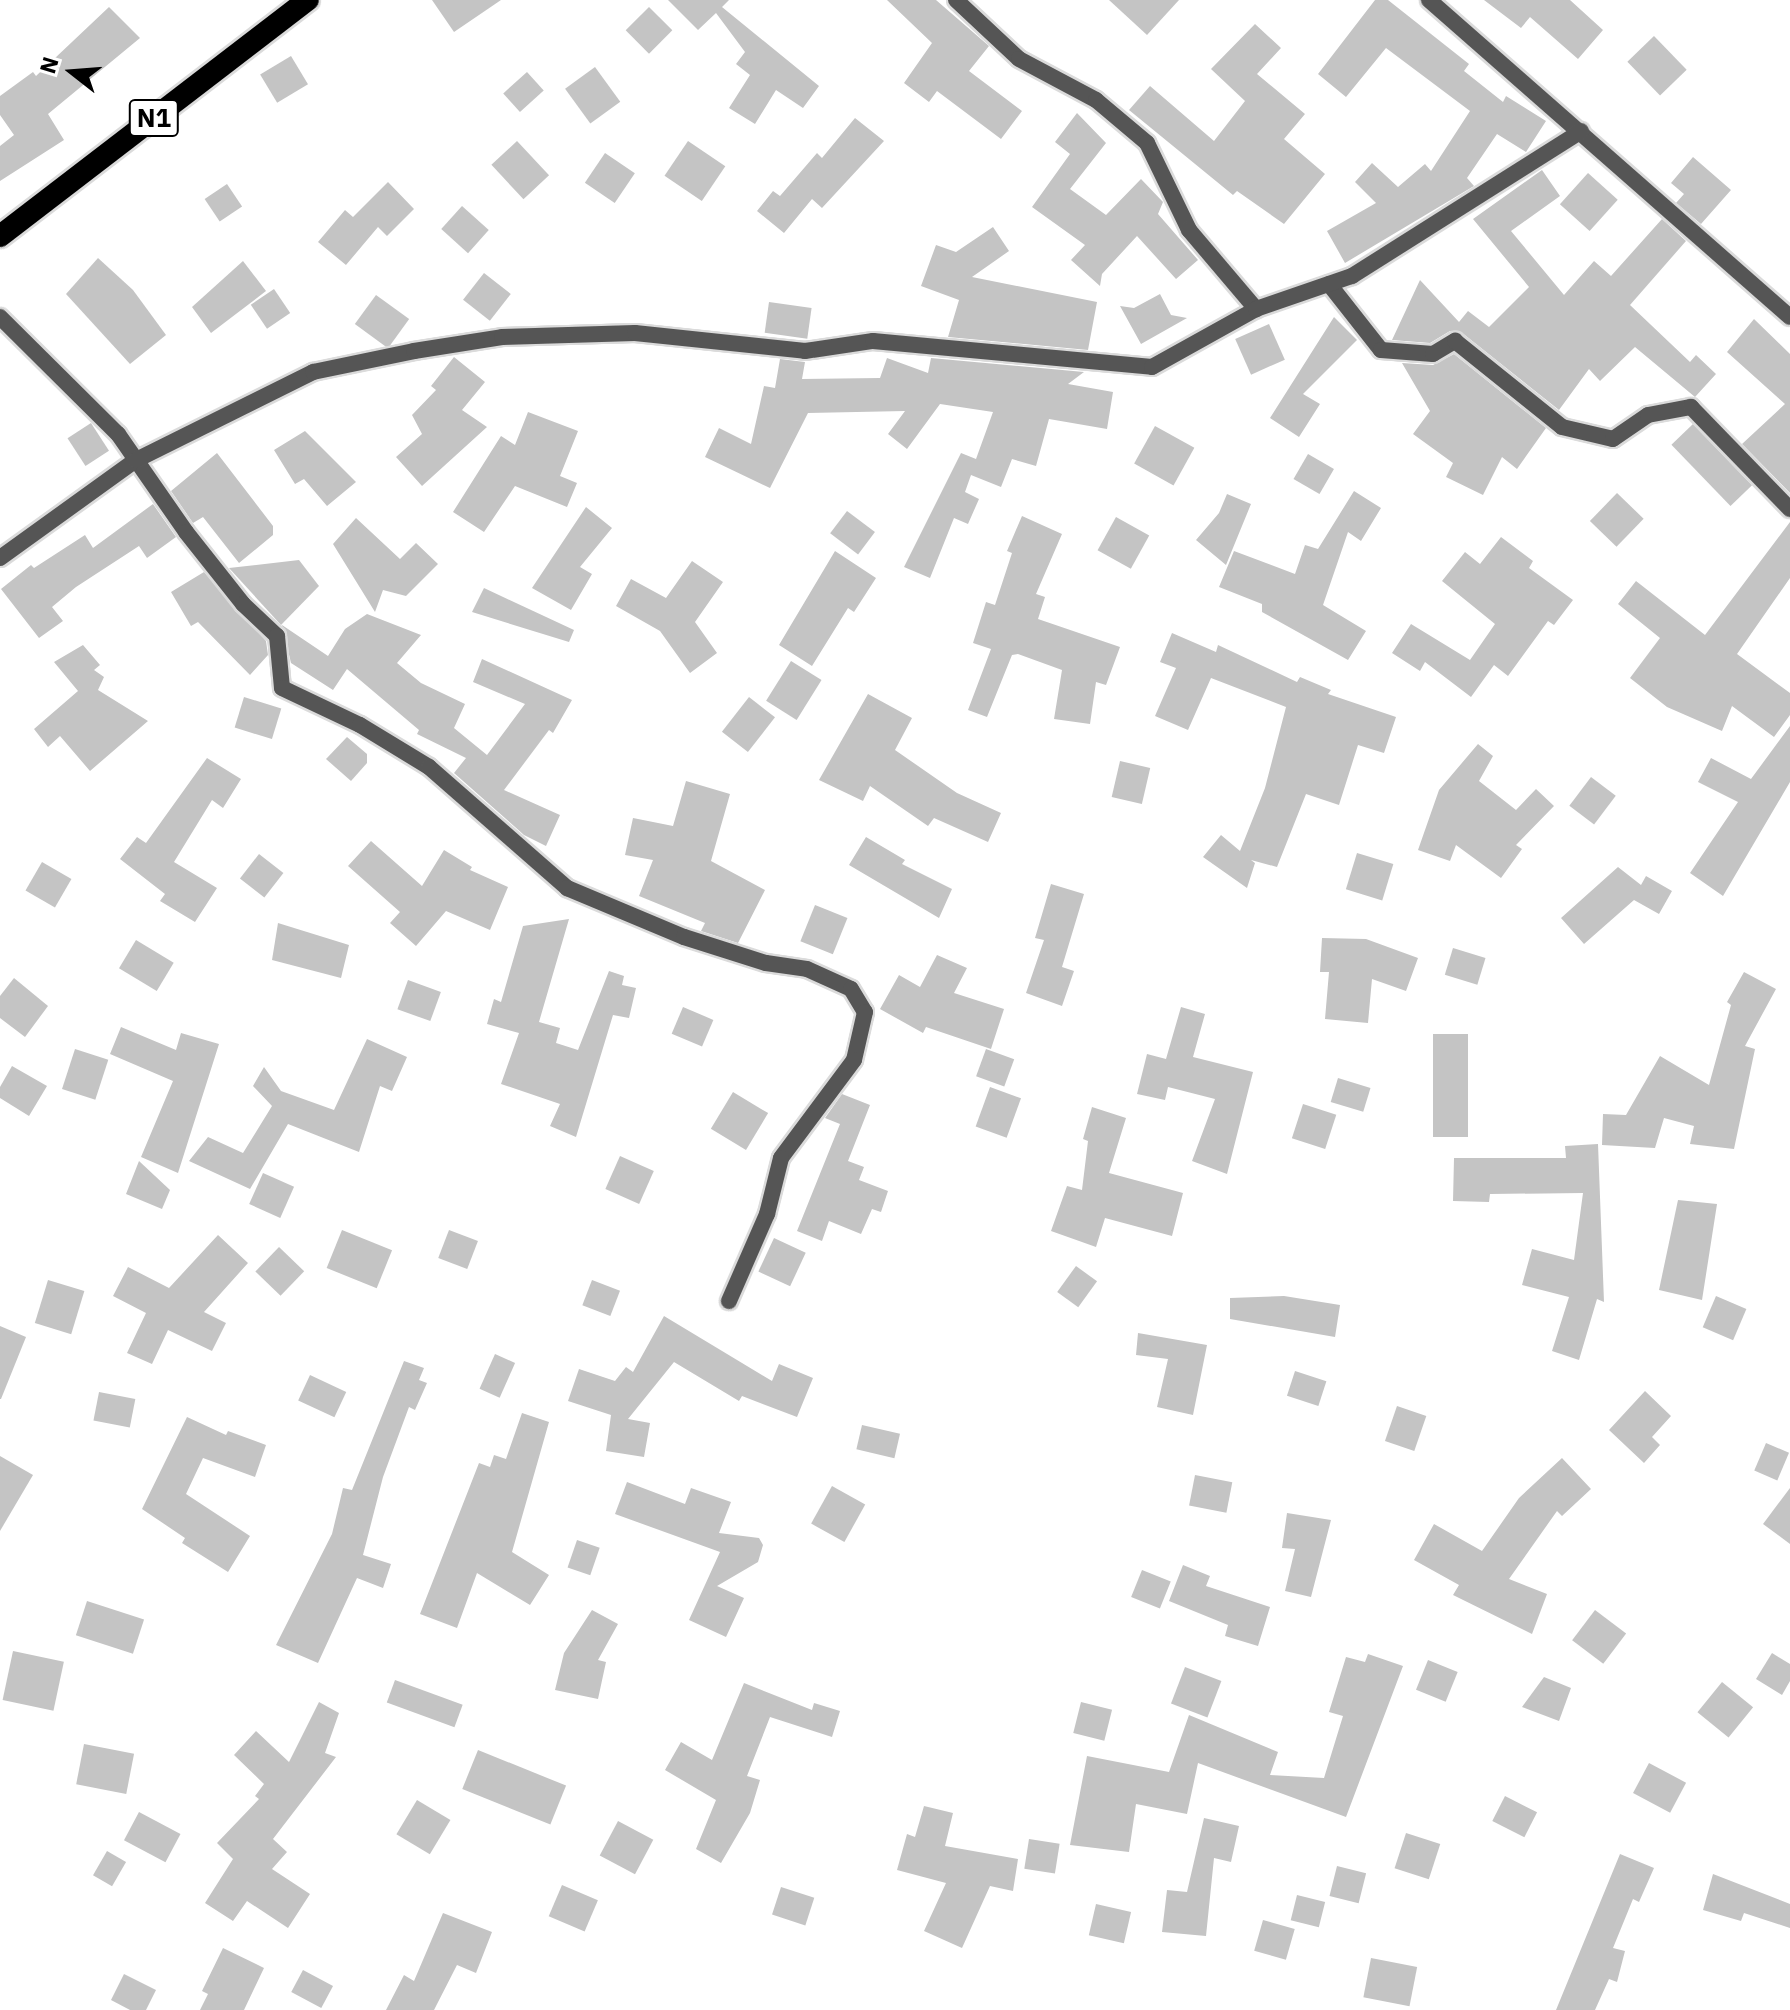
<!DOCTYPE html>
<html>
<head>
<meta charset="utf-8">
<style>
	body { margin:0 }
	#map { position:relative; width:1790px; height:2010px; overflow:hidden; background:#fff; font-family:"IBM Plex Sans",sans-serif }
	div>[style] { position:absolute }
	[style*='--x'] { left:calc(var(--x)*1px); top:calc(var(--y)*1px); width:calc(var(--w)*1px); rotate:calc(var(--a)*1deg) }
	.building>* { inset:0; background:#c4c4c4; transform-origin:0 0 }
	.roads { filter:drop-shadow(2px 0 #dbdbdb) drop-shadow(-2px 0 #dbdbdb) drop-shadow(0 2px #dbdbdb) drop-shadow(0 -2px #dbdbdb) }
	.minor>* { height:16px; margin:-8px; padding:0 8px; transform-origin:8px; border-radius:8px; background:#555 }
	.trunk>* { height:22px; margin:-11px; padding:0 11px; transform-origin:11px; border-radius:11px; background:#000 }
	span { translate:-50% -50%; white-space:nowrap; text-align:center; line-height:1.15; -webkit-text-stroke:8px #fff; paint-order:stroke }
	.shield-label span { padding:2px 6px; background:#fff; border:2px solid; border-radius:6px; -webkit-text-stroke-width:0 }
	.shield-label { font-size:26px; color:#000; font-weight:700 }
	.north { position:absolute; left:32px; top:32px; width:80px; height:80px; -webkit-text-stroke:6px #fff; paint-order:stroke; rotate:287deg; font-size:22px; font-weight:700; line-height:32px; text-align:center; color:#000 }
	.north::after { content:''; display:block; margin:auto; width:28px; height:36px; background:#000; clip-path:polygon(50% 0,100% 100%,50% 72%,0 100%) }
</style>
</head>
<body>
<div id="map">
	<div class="building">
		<i style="clip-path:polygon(432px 0,501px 0,454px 32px)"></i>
		<i style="clip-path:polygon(668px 0,729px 0,722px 7px,819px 86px,803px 108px,776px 90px,755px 124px,729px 108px,750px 75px,736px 64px,745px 52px,716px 13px,698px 30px)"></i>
		<i style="clip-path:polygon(887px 0,936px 0,989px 46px,969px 71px,1022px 111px,1001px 139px,937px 91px,929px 102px,904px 83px,932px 43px)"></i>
		<i style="clip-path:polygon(1109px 0,1179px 0,1147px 35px)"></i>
		<i style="clip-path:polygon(1375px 0,1388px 0,1469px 64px,1464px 71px,1503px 102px,1506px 96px,1546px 121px,1526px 152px,1497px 134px,1467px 178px,1474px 186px,1345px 263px,1327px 231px,1376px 203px,1355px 182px,1372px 163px,1398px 187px,1425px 164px,1431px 171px,1470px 111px,1386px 48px,1346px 97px,1318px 74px)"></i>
		<i style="clip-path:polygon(1484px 0,1570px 0,1603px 30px,1578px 59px,1530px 17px,1521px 28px)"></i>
		<i style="clip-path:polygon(109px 7px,140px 38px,48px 114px,64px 140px,0 181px,0 146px,14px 135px,0 115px,0 96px,33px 72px,36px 76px)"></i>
		<i style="left:649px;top:7px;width:33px;height:33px;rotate:45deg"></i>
		<i style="clip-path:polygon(1255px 24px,1281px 48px,1257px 74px,1305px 114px,1284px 139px,1325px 174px,1284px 224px,1237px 191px,1233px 195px,1129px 110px,1150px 86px,1214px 141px,1245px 101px,1211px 69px)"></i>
		<i style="left:1654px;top:36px;width:47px;height:37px;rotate:46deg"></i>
		<i style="left:291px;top:56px;width:33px;height:36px;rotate:59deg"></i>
		<i style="left:595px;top:67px;width:43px;height:37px;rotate:54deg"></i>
		<i style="left:527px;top:72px;width:25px;height:32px;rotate:48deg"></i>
		<i style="clip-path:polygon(1077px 113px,1106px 143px,1070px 189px,1106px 215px,1141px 179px,1163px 202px,1158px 214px,1198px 260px,1176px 279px,1137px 236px,1102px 274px,1100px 286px,1071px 260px,1085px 245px,1032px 207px,1070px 154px,1055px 142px)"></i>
		<i style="clip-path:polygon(855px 118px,884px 141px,822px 208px,812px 199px,784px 233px,757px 211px,773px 191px,780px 196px,817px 153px,822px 158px)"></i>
		<i style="left:517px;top:141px;width:47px;height:35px;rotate:47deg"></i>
		<i style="left:688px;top:141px;width:45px;height:42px;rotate:34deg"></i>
		<i style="left:605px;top:153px;width:36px;height:36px;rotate:34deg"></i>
		<i style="clip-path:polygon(1693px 157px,1731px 190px,1701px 224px,1676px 203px,1684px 194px,1671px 183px)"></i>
		<i style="clip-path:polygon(1542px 170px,1560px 196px,1511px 231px,1564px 295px,1594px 261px,1611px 276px,1662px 219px,1686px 241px,1630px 305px,1690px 362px,1696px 355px,1716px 374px,1695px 397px,1635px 347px,1600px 381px,1589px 369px,1559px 410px,1461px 332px,1450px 331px,1430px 343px,1392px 340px,1420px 280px,1459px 322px,1468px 311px,1489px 327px,1529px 287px,1473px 219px)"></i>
		<i style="left:1588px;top:173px;width:40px;height:42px;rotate:42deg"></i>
		<i style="clip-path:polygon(388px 182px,414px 209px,387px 236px,378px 227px,346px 265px,318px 242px,345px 210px,353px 217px)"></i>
		<i style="left:227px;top:184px;width:27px;height:27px;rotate:56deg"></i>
		<i style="left:462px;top:206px;width:36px;height:31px;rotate:42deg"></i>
		<i style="clip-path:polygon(993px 227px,1009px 251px,972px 277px,1097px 302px,1088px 350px,948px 337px,959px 300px,921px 286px,936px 245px,956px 252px)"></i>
		<i style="clip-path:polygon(98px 258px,133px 290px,166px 335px,130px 364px,66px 294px)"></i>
		<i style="clip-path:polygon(243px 261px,266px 291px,211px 333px,192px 307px)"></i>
		<i style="left:484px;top:273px;width:34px;height:34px;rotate:38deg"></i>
		<i style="left:274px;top:289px;width:29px;height:28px;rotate:56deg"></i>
		<i style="clip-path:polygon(1160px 294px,1171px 315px,1187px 318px,1141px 344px,1120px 306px,1134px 308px)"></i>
		<i style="left:376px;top:295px;width:41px;height:36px;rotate:36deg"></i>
		<i style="left:769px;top:302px;width:43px;height:31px;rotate:8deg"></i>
		<i style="clip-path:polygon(1334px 317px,1357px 340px,1303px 394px,1320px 404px,1299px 437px,1270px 418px)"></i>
		<i style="clip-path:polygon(1754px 319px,1790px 354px,1790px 493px,1742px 444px,1785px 404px,1727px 352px)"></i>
		<i style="left:1269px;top:324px;width:39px;height:37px;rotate:66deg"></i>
		<i style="clip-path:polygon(1454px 354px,1546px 428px,1517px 469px,1502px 457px,1483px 495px,1446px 477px,1453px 463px,1413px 434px,1430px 411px,1402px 363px,1433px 365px)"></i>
		<i style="clip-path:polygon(454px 357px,485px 382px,462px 410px,487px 427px,422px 486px,396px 457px,422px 434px,412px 415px,436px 390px,431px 386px)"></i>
		<i style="clip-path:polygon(887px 358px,928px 373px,931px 358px,1084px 372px,1068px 384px,1113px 392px,1107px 429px,1049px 419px,1036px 466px,1012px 459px,1001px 487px,971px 475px,965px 492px,979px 499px,968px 524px,954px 518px,930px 578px,904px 567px,961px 453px,976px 459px,993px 412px,940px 404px,907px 449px,888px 434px,905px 411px,808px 413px,770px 488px,705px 457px,719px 428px,751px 444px,764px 386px,775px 388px,780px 359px,805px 362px,802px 379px,880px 378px)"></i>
		<i style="clip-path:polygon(528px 412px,578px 431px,560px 476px,577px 483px,567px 507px,515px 486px,484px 532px,453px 512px,501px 436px,515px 445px)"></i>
		<i style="left:91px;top:423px;width:33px;height:28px;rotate:57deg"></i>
		<i style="left:1693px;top:424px;width:85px;height:30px;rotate:46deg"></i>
		<i style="left:1155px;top:426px;width:45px;height:43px;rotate:29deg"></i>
		<i style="clip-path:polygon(305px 431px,356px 482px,327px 506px,304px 479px,295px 484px,274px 450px)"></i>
		<i style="clip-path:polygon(217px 453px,273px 526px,273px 535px,239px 563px,203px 517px,193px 523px,171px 491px)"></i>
		<i style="left:1308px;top:454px;width:30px;height:29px;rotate:30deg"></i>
		<i style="clip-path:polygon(1354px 491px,1381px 508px,1361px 541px,1348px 532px,1323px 605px,1366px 631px,1348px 660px,1262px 612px,1262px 604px,1219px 587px,1234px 551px,1295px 574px,1305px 545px,1318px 549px)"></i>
		<i style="left:1617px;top:493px;width:37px;height:39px;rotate:44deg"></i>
		<i style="clip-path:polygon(1227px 494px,1251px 504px,1226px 565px,1196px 540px,1219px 513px)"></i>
		<i style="clip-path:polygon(153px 504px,176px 537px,147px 558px,139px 546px,76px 587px,52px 607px,63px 621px,39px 638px,1px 589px,31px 565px,34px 568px,85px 535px,93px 548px)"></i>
		<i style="clip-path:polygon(586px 507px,612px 528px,580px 567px,592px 574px,571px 610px,532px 588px)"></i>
		<i style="left:847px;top:511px;width:35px;height:28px;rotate:37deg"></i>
		<i style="clip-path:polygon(1022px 516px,1062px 534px,1036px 594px,1045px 597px,1038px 619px,1120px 647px,1106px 685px,1096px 682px,1090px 724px,1054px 719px,1062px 670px,1018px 654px,1012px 655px,987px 717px,968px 710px,991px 649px,973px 643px,986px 602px,995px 605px,1012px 553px,1007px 551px)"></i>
		<i style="left:1116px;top:517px;width:38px;height:38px;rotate:29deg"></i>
		<i style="clip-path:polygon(356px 518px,400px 559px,416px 543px,438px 564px,406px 596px,383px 590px,375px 612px,333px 544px)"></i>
		<i style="clip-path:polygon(1790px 522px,1790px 578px,1737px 654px,1790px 693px,1790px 715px,1774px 737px,1732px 706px,1722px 731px,1667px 707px,1630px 678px,1660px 638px,1618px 604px,1636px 581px,1705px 635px)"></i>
		<i style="clip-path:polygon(1501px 537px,1533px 561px,1529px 568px,1573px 600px,1554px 625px,1548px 621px,1508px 676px,1494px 665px,1471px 697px,1425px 662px,1420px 671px,1392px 653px,1411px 624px,1470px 660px,1495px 624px,1442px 581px,1465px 552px,1480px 564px)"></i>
		<i style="clip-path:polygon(835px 551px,876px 578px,854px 612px,848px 608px,812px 666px,779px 645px)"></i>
		<i style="clip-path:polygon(299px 560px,319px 586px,281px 625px,229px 568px)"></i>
		<i style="clip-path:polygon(692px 561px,723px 582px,695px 622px,717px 653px,690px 673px,660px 631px,616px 606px,631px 579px,666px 598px)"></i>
		<i style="clip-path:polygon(204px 572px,266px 641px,268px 655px,250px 675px,198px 622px,191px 626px,171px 592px)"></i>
		<i style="clip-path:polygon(484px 588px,574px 630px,569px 642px,472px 612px)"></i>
		<i style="clip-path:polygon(367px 614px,421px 635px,397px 663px,421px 683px,465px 704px,454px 728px,487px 755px,525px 704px,473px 682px,482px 659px,572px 700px,553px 733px,549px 730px,504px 790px,560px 815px,546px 846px,524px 835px,454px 773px,466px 758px,417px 734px,419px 730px,347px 669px,333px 690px,291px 663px,282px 625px,328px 656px,345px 629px)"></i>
		<i style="clip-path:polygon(1172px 633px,1216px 652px,1218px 645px,1297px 682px,1300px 677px,1331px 690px,1328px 694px,1396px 717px,1384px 753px,1358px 745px,1339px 805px,1306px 794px,1277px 867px,1251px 860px,1255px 863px,1247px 888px,1203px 857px,1221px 835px,1240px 851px,1265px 788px,1286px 707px,1211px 678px,1188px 730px,1155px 716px,1176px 668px,1160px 662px)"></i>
		<i style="clip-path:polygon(83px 645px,100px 665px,94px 670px,104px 677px,98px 690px,148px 721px,90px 771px,60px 736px,48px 747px,34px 729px,78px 691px,54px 662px)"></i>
		<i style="left:791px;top:661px;width:36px;height:47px;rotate:32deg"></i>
		<i style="clip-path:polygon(868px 694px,912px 718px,895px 750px,957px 793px,1001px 813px,988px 842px,934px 818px,928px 826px,870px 786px,863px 801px,819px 780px)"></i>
		<i style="left:244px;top:697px;width:39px;height:32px;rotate:17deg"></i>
		<i style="left:749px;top:697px;width:33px;height:44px;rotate:38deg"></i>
		<i style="clip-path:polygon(1790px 726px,1790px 782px,1723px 896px,1690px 873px,1738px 802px,1698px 782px,1711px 758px,1751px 779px)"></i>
		<i style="clip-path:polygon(347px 737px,367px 754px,367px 763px,351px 781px,326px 759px)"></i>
		<i style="clip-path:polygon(1478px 744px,1493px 756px,1479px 781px,1516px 810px,1536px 789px,1554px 806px,1516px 845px,1522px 849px,1501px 878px,1456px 845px,1450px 861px,1418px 850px,1439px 790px)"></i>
		<i style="clip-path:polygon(207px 758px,241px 779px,223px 808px,212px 800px,174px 862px,217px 888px,195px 922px,160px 901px,165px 894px,120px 859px,137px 837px,146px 843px)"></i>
		<i style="left:1120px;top:761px;width:31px;height:37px;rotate:13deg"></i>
		<i style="left:1591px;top:777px;width:31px;height:36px;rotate:37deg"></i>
		<i style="clip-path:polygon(686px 781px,730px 794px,711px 861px,765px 890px,738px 943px,701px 931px,705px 923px,639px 896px,653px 860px,625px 855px,633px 818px,673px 826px)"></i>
		<i style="clip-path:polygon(866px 837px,905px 860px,902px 864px,952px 889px,939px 918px,849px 865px)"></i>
		<i style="clip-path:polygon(371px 841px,422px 886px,444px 850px,472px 867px,470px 870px,508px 887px,490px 930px,446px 911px,416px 946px,390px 923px,400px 912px,348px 866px)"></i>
		<i style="left:1357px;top:853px;width:38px;height:38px;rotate:17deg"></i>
		<i style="left:259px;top:854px;width:31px;height:31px;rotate:38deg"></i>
		<i style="left:42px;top:862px;width:34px;height:33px;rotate:30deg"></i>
		<i style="clip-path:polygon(1618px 867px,1641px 885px,1646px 876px,1672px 891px,1659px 914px,1634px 900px,1584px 944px,1561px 918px)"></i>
		<i style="clip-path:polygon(1051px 884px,1084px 894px,1062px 967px,1074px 971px,1062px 1006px,1026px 993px,1044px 940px,1035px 938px)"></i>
		<i style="left:815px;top:905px;width:35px;height:39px;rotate:22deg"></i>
		<i style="clip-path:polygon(569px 919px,539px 1022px,560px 1028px,556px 1043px,578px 1050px,609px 971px,624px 976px,622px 985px,636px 988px,629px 1018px,613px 1015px,576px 1137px,550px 1126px,560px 1104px,501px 1084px,519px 1033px,487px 1024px,494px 999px,501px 1002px,523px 926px)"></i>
		<i style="clip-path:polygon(278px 923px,349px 945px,341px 978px,272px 960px)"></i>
		<i style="clip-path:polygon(1322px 938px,1366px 939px,1418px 958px,1406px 991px,1372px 979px,1368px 1023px,1325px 1019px,1329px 972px,1320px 972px)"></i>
		<i style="left:136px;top:940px;width:44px;height:33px;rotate:31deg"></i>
		<i style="left:1453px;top:948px;width:34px;height:28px;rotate:17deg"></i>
		<i style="clip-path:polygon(937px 955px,967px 968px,954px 993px,1004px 1009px,991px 1049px,926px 1027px,923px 1033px,880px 1009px,899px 975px,920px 987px)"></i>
		<i style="clip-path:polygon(1744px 972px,1776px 989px,1745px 1046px,1755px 1049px,1734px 1149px,1690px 1144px,1694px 1126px,1664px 1118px,1655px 1148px,1602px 1145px,1603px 1114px,1626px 1115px,1660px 1056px,1709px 1085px,1731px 1005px,1727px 1002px)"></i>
		<i style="clip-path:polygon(14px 978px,48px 1006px,25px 1037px,0 1018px,0 996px)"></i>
		<i style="left:408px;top:980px;width:35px;height:31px;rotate:20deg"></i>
		<i style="left:683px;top:1007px;width:33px;height:29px;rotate:23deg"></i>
		<i style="clip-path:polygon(1181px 1007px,1205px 1014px,1193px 1057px,1253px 1072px,1227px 1174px,1192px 1161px,1215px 1099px,1168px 1087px,1165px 1100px,1137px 1094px,1147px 1054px,1166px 1059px)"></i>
		<i style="clip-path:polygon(121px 1027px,176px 1050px,181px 1033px,219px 1044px,178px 1173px,141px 1157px,173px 1081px,110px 1054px)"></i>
		<i style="left:1433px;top:1034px;width:35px;height:103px"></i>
		<i style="clip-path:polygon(367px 1039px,407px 1057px,392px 1091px,380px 1086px,359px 1152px,288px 1124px,250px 1189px,189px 1161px,208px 1137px,243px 1153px,272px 1106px,253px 1086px,264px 1067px,281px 1091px,334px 1110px)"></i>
		<i style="left:75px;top:1049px;width:35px;height:42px;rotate:18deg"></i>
		<i style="left:986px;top:1049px;width:30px;height:29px;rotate:20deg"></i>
		<i style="clip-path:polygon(12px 1066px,47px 1086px,29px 1116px,0 1098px,0 1087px)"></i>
		<i style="left:1338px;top:1078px;width:34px;height:25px;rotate:17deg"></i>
		<i style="left:990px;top:1087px;width:33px;height:42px;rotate:20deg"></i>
		<i style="left:733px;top:1092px;width:41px;height:43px;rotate:31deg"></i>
		<i style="clip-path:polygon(842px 1094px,870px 1105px,848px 1161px,864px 1167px,859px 1180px,888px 1191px,881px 1212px,872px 1209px,861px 1234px,829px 1221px,822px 1241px,797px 1231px,840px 1124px,825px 1118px)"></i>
		<i style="left:1303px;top:1104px;width:35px;height:36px;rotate:18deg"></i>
		<i style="clip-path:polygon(1092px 1107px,1126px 1118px,1109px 1173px,1183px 1193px,1172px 1236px,1105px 1218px,1096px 1247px,1051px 1231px,1067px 1186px,1082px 1190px,1088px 1141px,1083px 1139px)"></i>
		<i style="clip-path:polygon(1598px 1144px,1604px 1302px,1597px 1299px,1579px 1360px,1552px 1351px,1569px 1297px,1522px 1285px,1532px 1249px,1574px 1260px,1583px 1193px,1490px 1194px,1489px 1202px,1453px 1201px,1454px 1158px,1566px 1158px,1565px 1146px)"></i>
		<i style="left:620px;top:1156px;width:37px;height:36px;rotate:24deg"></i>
		<i style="clip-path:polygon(139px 1161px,170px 1190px,162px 1209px,126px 1194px)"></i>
		<i style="left:263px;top:1173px;width:34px;height:34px;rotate:24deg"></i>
		<i style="clip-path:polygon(1678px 1200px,1717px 1204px,1702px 1300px,1659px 1290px)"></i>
		<i style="left:342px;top:1230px;width:54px;height:41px;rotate:22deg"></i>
		<i style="left:449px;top:1230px;width:31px;height:30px;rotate:21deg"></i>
		<i style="clip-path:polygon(218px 1235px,248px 1263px,204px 1312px,226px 1323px,212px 1351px,168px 1330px,152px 1364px,127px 1353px,146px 1313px,113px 1296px,128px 1267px,169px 1288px)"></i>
		<i style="left:774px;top:1238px;width:35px;height:37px;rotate:25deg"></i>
		<i style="left:279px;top:1247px;width:35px;height:34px;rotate:44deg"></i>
		<i style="left:1076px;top:1266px;width:26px;height:32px;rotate:36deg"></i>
		<i style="left:48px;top:1280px;width:38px;height:45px;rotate:17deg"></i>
		<i style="left:592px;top:1280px;width:30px;height:27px;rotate:21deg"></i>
		<i style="clip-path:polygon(1284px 1296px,1340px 1305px,1335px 1337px,1230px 1319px,1230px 1298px)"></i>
		<i style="left:1716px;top:1296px;width:33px;height:34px;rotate:23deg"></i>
		<i style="clip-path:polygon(664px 1316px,772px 1381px,779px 1364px,813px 1378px,797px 1417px,742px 1396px,739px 1401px,674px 1362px,628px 1419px,650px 1423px,644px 1457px,606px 1451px,611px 1415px,568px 1401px,579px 1369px,615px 1381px,626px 1367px,633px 1372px)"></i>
		<i style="clip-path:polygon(0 1326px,26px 1337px,1px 1399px,0 1399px)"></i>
		<i style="clip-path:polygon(1138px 1333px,1207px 1345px,1193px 1415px,1157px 1407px,1168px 1359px,1136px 1355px)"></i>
		<i style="left:495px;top:1354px;width:22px;height:38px;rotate:24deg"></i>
		<i style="clip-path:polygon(404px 1361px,424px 1368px,419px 1380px,427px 1383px,415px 1410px,409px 1407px,383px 1477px,363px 1555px,391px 1564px,383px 1588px,357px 1578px,318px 1663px,276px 1645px,332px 1534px,343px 1488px,352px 1490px)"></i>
		<i style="left:1295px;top:1371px;width:33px;height:26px;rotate:18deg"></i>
		<i style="left:310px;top:1375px;width:40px;height:28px;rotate:25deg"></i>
		<i style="clip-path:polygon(1645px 1391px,1671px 1416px,1652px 1437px,1660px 1445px,1644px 1463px,1609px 1430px)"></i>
		<i style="left:99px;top:1392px;width:37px;height:29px;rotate:11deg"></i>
		<i style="left:1397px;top:1406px;width:31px;height:37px;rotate:19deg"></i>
		<i style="clip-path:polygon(522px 1413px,549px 1422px,512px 1552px,549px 1575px,530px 1605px,477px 1573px,457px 1628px,420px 1614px,479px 1463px,490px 1467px,494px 1455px,506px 1459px)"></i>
		<i style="clip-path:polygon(187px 1417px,226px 1435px,228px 1431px,266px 1445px,255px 1477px,203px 1458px,186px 1494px,250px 1536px,228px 1572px,182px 1543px,185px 1538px,142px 1509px)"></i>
		<i style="left:862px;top:1425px;width:39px;height:25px;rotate:13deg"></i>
		<i style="left:1766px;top:1443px;width:25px;height:30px;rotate:23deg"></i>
		<i style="clip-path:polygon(0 1456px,33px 1475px,0 1531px)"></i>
		<i style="clip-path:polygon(1562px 1458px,1591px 1489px,1562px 1516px,1557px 1511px,1509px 1579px,1547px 1594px,1532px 1634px,1453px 1595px,1459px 1585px,1414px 1560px,1434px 1524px,1482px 1551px,1519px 1498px)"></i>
		<i style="left:1195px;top:1475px;width:38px;height:31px;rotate:11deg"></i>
		<i style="clip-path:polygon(627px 1482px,685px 1504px,691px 1488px,731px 1502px,719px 1533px,759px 1538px,763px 1545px,758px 1562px,717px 1586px,744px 1598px,726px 1637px,689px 1620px,720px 1552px,615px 1514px)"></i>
		<i style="left:832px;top:1486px;width:38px;height:43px;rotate:29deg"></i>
		<i style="clip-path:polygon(1790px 1488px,1790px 1544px,1763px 1524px)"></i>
		<i style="clip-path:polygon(1287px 1513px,1331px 1520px,1311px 1597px,1285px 1591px,1295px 1549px,1282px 1548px)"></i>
		<i style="left:577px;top:1540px;width:24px;height:29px;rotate:19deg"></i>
		<i style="clip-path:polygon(1183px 1565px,1210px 1576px,1206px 1586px,1270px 1607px,1258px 1646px,1225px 1636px,1228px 1625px,1169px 1601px)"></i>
		<i style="left:1142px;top:1570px;width:31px;height:29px;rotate:22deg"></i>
		<i style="left:87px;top:1601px;width:60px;height:36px;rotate:18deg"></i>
		<i style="clip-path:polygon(592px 1610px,618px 1624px,598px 1660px,606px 1662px,598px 1699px,555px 1690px,564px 1653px)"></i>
		<i style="left:1595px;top:1610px;width:39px;height:38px;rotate:37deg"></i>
		<i style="left:13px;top:1651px;width:52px;height:50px;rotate:12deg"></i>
		<i style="clip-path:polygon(1772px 1653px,1790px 1664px,1790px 1681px,1782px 1695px,1756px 1679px)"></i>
		<i style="clip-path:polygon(1368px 1654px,1403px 1666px,1346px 1817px,1198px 1763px,1187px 1814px,1136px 1804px,1129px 1852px,1070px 1845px,1087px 1756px,1169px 1772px,1189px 1715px,1278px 1752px,1270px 1775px,1324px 1778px,1343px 1716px,1329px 1712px,1346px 1657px,1365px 1662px)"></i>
		<i style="left:1428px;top:1660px;width:32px;height:32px;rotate:22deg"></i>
		<i style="left:1185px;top:1667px;width:39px;height:39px;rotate:21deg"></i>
		<i style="clip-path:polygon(1544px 1677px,1571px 1688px,1559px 1721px,1522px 1707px)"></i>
		<i style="left:395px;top:1680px;width:72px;height:24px;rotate:20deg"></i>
		<i style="left:1722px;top:1682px;width:40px;height:39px;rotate:39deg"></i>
		<i style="clip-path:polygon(744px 1683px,812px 1710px,814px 1703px,840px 1711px,832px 1737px,770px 1717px,747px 1776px,760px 1780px,750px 1813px,721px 1863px,696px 1849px,716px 1800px,665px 1770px,681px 1742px,712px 1760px)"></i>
		<i style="clip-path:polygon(319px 1702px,339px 1713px,325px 1753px,336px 1757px,273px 1839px,287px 1852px,272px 1869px,310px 1894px,288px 1928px,247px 1901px,233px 1921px,205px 1903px,233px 1859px,217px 1843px,259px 1799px,255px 1796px,264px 1784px,234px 1755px,256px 1731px,289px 1762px)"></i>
		<i style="left:1081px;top:1702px;width:32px;height:32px;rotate:14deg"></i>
		<i style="left:84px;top:1744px;width:51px;height:41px;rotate:11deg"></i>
		<i style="left:478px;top:1750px;width:95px;height:42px;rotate:22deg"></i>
		<i style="left:1649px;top:1763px;width:42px;height:34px;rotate:28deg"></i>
		<i style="left:1505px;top:1796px;width:36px;height:28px;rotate:27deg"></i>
		<i style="left:417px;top:1800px;width:39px;height:40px;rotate:31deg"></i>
		<i style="clip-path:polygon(924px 1806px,953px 1813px,945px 1846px,1018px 1859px,1013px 1891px,990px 1886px,962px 1948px,924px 1931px,946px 1883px,897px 1870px,907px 1834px,915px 1837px)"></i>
		<i style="left:139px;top:1812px;width:47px;height:32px;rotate:28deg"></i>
		<i style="clip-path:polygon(1204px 1818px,1239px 1826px,1231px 1862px,1214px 1858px,1206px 1936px,1162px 1932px,1167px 1890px,1187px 1892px)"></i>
		<i style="left:618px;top:1821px;width:40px;height:39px;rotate:28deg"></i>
		<i style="left:1406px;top:1833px;width:36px;height:37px;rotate:18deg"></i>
		<i style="left:1029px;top:1839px;width:31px;height:30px;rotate:9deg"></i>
		<i style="left:107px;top:1851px;width:22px;height:28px;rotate:30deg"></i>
		<i style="clip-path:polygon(1620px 1854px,1654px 1868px,1639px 1902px,1633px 1899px,1613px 1948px,1625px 1951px,1617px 1982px,1609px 1979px,1595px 2010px,1556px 2010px)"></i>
		<i style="left:1337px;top:1866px;width:30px;height:31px;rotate:14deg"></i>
		<i style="clip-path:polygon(1713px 1874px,1790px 1904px,1790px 1928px,1744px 1913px,1741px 1921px,1703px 1910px)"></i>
		<i style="left:562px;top:1885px;width:39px;height:34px;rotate:23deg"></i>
		<i style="left:781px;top:1887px;width:35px;height:29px;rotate:18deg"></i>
		<i style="left:1297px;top:1895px;width:29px;height:26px;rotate:14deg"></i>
		<i style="left:1096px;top:1904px;width:36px;height:32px;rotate:13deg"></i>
		<i style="clip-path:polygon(443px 1913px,492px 1932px,476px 1973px,457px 1965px,434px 2010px,386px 2010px,404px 1975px,414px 1981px)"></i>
		<i style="left:1263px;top:1920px;width:33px;height:32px;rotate:16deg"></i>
		<i style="clip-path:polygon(223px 1948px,264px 1968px,244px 2010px,200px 2010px,208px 1994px,202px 1991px)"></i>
		<i style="left:1371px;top:1958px;width:47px;height:40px;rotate:11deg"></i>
		<i style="left:303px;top:1970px;width:34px;height:25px;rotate:28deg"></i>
		<i style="clip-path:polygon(124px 1974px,156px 1990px,146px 2010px,130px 2010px,111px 2000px)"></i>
	</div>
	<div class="roads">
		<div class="minor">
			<i style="--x:956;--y:0;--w:86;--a:43.1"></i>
			<i style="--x:1019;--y:59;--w:87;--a:28"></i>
			<i style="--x:1096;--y:100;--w:67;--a:40.1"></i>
			<i style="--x:1147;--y:143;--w:97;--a:64.2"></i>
			<i style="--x:1189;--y:230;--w:104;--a:49.7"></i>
			<i style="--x:1429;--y:0;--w:480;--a:41.3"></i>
			<i style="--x:1329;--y:284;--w:84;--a:51.8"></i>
			<i style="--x:1381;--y:350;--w:52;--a:4.4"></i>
			<i style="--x:1433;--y:354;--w:26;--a:-31"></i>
			<i style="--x:1455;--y:341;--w:137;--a:38.8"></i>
			<i style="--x:1562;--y:427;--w:52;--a:13.2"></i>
			<i style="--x:1613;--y:439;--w:42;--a:-34.4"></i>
			<i style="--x:1648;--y:415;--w:44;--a:-10.5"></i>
			<i style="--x:1691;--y:407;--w:142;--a:45.9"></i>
			<i style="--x:0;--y:317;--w:166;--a:44.8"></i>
			<i style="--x:118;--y:434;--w:119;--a:55.2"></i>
			<i style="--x:186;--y:532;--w:92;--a:51.6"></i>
			<i style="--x:243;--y:604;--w:47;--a:43.3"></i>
			<i style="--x:277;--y:636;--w:52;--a:84.5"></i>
			<i style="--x:282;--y:688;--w:86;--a:25.4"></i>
			<i style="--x:360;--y:725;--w:81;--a:31.3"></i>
			<i style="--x:429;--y:767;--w:184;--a:41.2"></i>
			<i style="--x:567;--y:888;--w:127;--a:22.7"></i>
			<i style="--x:684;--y:937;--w:86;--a:17.6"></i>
			<i style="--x:766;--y:963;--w:41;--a:8.3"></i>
			<i style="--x:807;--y:969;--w:48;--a:24.4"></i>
			<i style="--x:851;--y:989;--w:27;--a:59"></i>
			<i style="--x:865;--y:1012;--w:49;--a:102.9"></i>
			<i style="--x:854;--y:1060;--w:122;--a:126.7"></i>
			<i style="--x:781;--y:1158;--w:58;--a:104"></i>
			<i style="--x:767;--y:1214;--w:95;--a:113.6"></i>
			<i style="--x:0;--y:558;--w:168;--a:-35.8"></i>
			<i style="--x:136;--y:460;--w:198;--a:-26.4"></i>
			<i style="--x:313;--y:372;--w:103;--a:-11.7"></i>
			<i style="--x:414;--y:351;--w:89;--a:-9"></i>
			<i style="--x:502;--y:337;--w:133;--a:-1.7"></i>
			<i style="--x:635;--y:333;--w:171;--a:6"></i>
			<i style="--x:805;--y:351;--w:69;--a:-8.4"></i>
			<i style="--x:873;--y:341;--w:280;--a:5.3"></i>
			<i style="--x:1152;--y:367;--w:119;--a:-29.1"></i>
			<i style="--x:1256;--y:309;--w:102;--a:-19"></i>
			<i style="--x:1352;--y:276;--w:271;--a:-32.3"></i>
		</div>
		<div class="trunk">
			<i style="--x:0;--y:236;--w:388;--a:-37.5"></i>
		</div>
	</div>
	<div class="shield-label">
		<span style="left:154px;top:118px">N1</span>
	</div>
	<div class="north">N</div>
</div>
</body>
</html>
